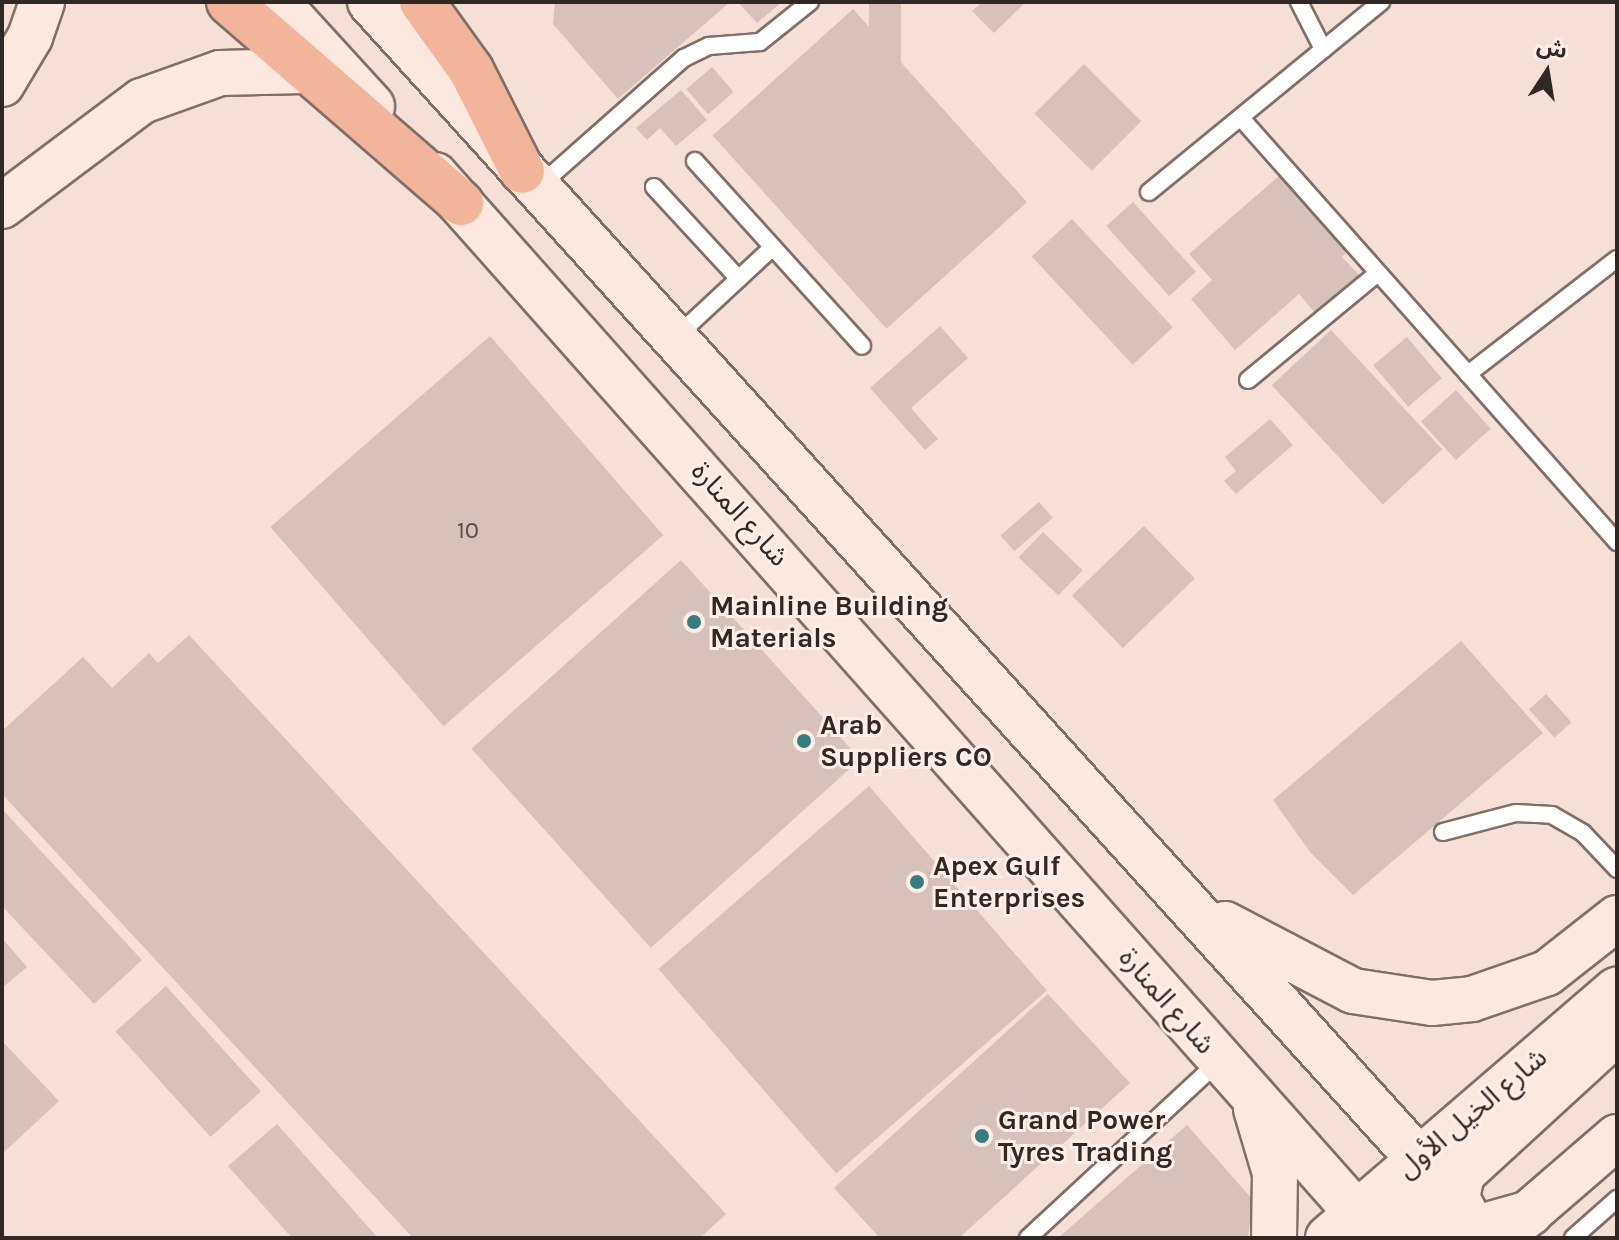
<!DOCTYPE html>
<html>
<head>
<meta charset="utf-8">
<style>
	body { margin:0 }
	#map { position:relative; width:1619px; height:1240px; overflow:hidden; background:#f4e0d7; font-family:Karla,"Noto Sans Arabic",sans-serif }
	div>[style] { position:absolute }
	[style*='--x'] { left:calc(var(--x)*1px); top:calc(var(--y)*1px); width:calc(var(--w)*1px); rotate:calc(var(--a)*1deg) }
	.building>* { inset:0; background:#d6c2ba; transform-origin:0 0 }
	.roads { filter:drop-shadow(2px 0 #806f67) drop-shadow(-2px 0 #806f67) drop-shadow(0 2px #806f67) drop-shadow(0 -2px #806f67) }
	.lane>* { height:16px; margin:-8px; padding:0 8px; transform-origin:8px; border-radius:8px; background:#fff }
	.secondary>* { height:44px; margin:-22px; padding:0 22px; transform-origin:22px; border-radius:22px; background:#fbe9e0 }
	.highway>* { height:44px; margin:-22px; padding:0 22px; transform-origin:22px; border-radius:22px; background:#f3b599 }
	.dots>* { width:22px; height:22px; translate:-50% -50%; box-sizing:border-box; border:4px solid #feeee7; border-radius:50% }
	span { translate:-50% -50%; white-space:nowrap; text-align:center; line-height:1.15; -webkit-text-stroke:6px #feeee7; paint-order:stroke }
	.number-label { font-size:24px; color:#5a4e4a }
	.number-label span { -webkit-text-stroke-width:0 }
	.street-label { font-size:28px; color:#302825 }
	.poi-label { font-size:28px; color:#302825; font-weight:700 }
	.left { translate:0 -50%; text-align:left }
	.frame { position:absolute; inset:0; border:4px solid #302825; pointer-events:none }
	.north { position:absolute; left:1507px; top:32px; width:80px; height:80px; -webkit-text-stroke:6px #feeee7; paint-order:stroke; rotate:12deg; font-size:22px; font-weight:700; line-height:32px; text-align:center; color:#302825 }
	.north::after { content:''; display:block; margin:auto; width:28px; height:36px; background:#302825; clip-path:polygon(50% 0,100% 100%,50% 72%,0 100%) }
</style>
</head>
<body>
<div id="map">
	<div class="building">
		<i style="clip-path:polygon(555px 2px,730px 2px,618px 99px,553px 24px)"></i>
		<i style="clip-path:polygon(738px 2px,782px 2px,757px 23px)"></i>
		<i style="left:869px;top:2px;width:32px;height:194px"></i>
		<i style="clip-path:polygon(982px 2px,1026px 2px,994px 33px,972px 11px)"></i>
		<i style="left:853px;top:9px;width:260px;height:189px;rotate:48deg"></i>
		<i style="left:1084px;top:64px;width:81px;height:70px;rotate:45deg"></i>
		<i style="left:712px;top:67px;width:33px;height:34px;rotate:49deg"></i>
		<i style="clip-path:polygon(681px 90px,707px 120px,676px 146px,660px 128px,647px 140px,636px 128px)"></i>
		<i style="clip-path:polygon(1280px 175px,1347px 252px,1342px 257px,1361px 277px,1317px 315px,1299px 294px,1235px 350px,1191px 299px,1212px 280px,1189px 254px)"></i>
		<i style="left:1133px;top:202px;width:94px;height:36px;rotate:48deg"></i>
		<i style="left:1072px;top:219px;width:148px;height:55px;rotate:47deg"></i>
		<i style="clip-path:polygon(940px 326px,968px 358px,911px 408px,938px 439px,925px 450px,870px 388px)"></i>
		<i style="left:1331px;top:330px;width:163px;height:81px;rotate:47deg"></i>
		<i style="left:490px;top:336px;width:264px;height:291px;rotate:49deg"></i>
		<i style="left:1407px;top:337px;width:54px;height:44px;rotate:50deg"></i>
		<i style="left:1456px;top:390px;width:52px;height:47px;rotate:48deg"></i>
		<i style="clip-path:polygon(1270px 419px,1293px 445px,1236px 494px,1224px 481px,1236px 471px,1225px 457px)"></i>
		<i style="left:1039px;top:502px;width:21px;height:51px;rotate:49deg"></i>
		<i style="left:1144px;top:526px;width:73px;height:100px;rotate:46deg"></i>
		<i style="left:1043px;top:532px;width:55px;height:35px;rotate:44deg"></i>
		<i style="left:681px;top:560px;width:268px;height:282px;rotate:48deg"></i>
		<i style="clip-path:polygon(189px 635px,726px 1214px,700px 1238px,413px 1238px,2px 794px,2px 731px,83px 657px,112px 688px,149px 653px,158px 663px)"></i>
		<i style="clip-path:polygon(1461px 641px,1543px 733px,1353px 895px,1310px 852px,1273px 800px)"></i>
		<i style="left:1546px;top:694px;width:38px;height:23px;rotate:48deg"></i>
		<i style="left:869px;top:786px;width:271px;height:279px;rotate:49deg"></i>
		<i style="clip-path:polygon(2px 809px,142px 960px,94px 1004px,2px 906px)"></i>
		<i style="clip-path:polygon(2px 938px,27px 967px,2px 988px)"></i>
		<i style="left:166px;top:986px;width:142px;height:68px;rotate:48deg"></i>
		<i style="clip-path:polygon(1048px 994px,1130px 1083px,959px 1238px,880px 1238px,834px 1188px)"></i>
		<i style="clip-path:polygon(2px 1041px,59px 1101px,2px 1154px)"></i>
		<i style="clip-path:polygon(277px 1124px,378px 1238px,292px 1238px,228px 1166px)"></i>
		<i style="clip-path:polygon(1187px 1125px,1253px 1200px,1248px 1238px,1058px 1238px)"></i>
	</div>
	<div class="roads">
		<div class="lane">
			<i style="--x:1299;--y:2;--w:53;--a:62.9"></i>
			<i style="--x:1241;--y:118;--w:567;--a:48.43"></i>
			<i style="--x:695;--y:161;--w:249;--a:47.9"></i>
			<i style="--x:538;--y:187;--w:195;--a:-41.5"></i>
			<i style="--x:684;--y:58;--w:28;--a:-26"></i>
			<i style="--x:709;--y:46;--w:51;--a:-4.5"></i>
			<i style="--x:760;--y:42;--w:64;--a:-38.7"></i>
			<i style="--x:654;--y:187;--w:125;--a:47.3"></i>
			<i style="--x:1149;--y:192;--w:300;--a:-39.3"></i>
			<i style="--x:676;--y:337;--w:132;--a:-42.9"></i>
			<i style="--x:1468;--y:374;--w:188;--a:-37.7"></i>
			<i style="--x:1248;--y:380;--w:168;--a:-39.5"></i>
			<i style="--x:1443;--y:832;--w:75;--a:-14.6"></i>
			<i style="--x:1516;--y:813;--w:36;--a:3"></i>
			<i style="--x:1552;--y:815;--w:36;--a:30"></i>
			<i style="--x:1583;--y:833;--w:50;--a:46.6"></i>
			<i style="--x:1028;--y:1238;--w:260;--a:-42.8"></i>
			<i style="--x:1573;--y:1238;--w:59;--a:-41.6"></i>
		</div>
		<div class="secondary">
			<i style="--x:277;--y:2;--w:141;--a:47.6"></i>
			<i style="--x:370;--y:2;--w:1560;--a:47.81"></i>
			<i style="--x:1418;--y:1158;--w:36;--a:82"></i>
			<i style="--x:1423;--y:1194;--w:47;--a:110"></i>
			<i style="--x:2;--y:84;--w:55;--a:-59.2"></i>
			<i style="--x:30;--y:37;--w:37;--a:-71"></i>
			<i style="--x:435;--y:175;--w:1387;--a:48.39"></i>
			<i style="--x:1356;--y:1212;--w:40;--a:22"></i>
			<i style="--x:1393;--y:1227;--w:39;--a:3"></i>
			<i style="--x:1432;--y:1229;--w:52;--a:-3.3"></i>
			<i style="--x:1484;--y:1226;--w:48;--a:-15.8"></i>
			<i style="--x:2;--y:206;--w:175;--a:-36.9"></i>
			<i style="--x:142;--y:101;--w:83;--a:-19.7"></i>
			<i style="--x:220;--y:73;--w:83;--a:-1.4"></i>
			<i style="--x:1225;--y:924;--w:144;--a:27.6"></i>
			<i style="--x:1353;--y:991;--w:80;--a:8.6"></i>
			<i style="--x:1432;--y:1003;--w:40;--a:-5.7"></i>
			<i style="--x:1472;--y:999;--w:79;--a:-19.1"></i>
			<i style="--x:1547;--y:973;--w:89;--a:-38.2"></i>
			<i style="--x:1256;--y:1109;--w:67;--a:73.5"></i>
			<i style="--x:1275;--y:1173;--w:65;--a:90.9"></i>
			<i style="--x:1473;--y:1228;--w:34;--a:-118"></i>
			<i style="--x:1457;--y:1198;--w:25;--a:-78"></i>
			<i style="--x:1462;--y:1174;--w:210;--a:-42.5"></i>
			<i style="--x:1508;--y:1231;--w:144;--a:-40.8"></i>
			<i style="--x:1328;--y:1238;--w:381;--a:-40.7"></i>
		</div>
		<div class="highway">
			<i style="--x:229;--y:2;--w:307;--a:40.9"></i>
			<i style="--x:422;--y:2;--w:84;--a:54.2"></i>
			<i style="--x:471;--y:70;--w:113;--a:63.2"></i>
		</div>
	</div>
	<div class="dots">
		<i style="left:694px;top:622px;background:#357e7e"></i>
		<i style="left:804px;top:741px;background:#357e7e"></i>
		<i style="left:917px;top:882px;background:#357e7e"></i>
		<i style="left:982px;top:1136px;background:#357e7e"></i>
	</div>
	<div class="number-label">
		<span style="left:468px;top:531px">10</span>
	</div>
	<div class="street-label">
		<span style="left:740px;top:514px;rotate:48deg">شارع المنارة</span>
		<span style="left:1167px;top:1001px;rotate:49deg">شارع المنارة</span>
		<span style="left:1472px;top:1113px;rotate:-40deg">شارع الخيل الأول</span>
	</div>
	<div class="poi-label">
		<span class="left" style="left:710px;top:622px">Mainline Building<br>Materials</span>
		<span class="left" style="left:820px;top:741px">Arab<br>Suppliers CO</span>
		<span class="left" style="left:933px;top:882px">Apex Gulf<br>Enterprises</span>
		<span class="left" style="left:998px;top:1136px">Grand Power<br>Tyres Trading</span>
	</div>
	<div class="frame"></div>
	<div class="north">ش</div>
</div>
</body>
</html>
